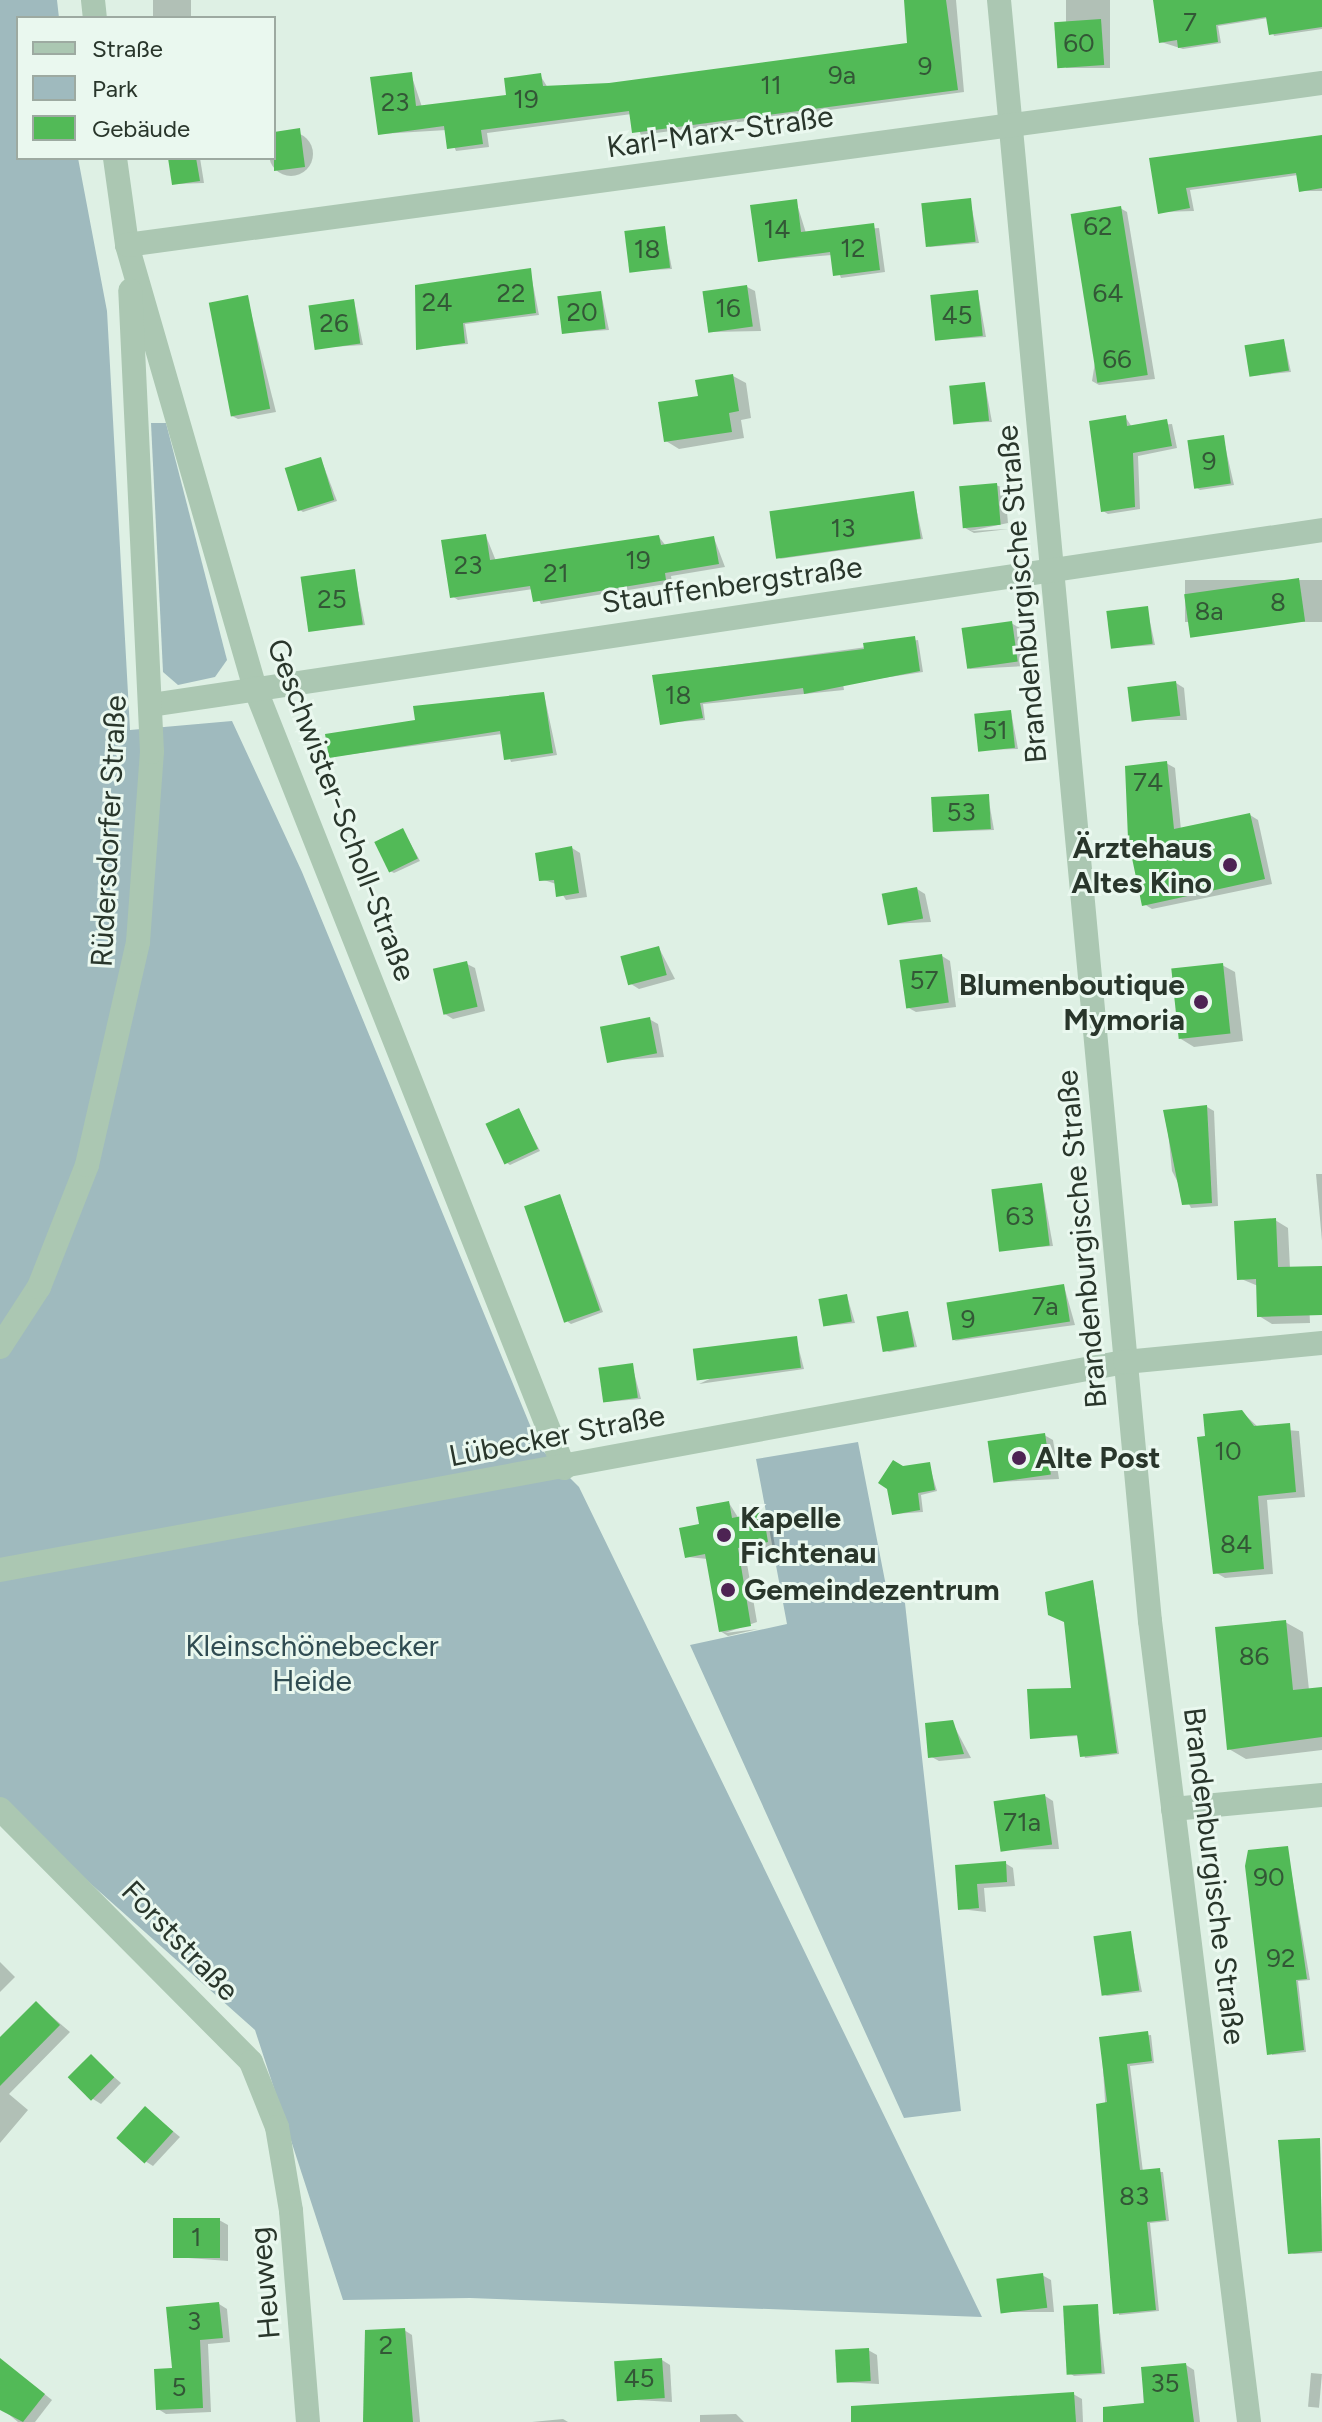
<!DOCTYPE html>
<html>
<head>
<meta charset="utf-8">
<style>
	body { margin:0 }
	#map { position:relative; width:1322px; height:2422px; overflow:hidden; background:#def0e4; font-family:Figtree,sans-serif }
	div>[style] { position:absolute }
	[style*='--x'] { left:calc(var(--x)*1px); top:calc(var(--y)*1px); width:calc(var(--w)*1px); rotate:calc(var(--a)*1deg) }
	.green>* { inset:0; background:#9fbabe }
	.shadow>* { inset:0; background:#0003; transform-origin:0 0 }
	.round { border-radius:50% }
	.building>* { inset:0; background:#52ba57; transform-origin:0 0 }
	.minor>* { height:24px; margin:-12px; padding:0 12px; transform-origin:12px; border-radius:12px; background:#abc7b2 }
	.dots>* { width:22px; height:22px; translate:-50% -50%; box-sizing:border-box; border:4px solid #eaf8ef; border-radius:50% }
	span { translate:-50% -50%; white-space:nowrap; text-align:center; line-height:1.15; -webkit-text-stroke:6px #eaf8ef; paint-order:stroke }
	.number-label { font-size:26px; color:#335736 }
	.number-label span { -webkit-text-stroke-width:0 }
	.street-label { font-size:30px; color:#29362b }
	.poi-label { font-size:30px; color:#29362b; font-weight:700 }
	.right { translate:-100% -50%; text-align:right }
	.left { translate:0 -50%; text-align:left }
	.park-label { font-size:30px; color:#304c52 }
	.legend { position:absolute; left:16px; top:16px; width:260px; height:144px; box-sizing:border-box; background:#eaf8ef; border:2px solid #9daaa1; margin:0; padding:10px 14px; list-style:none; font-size:24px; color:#29362b }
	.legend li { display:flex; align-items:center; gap:16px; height:40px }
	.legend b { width:40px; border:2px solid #9daaa1 }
</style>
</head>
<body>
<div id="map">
	<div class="green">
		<i style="clip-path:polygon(0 0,57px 0,59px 18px,18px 18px,18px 158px,78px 158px,107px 311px,130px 730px,232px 721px,302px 872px,539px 1447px,579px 1487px,982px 2317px,470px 2298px,343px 2300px,255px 2030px,0 1803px)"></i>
		<i style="clip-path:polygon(151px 423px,166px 423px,227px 660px,215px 677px,178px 685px,163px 672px)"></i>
		<i style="clip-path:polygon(858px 1442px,886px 1586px,903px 1585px,961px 2111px,904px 2118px,690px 1645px,787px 1624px,756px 1459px)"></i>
	</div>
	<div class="shadow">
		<i style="left:153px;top:0;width:38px;height:18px"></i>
		<i style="clip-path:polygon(906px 0,956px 0,964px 92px,641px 135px,632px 114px,487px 133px,489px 147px,456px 151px,447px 130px,380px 134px,411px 74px,422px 107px,509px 97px,540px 75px,548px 88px,609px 85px,909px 44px)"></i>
		<i style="left:1066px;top:0;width:44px;height:68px"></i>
		<i style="clip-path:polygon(1160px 0,1322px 0,1322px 29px,1274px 36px,1268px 18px,1218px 26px,1221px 43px,1183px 49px,1161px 42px)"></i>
		<i class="round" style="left:269px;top:132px;width:44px;height:44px"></i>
		<i style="clip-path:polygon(1322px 137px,1322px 191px,1301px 191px,1298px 175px,1190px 190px,1194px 211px,1160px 212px,1151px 159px)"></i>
		<i style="clip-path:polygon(171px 158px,200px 158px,204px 183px,174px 184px)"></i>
		<i style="clip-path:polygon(970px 200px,979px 243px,929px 247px)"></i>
		<i style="clip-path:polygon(796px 201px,806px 233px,879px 228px,885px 272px,841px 278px,832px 255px,760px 261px)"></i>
		<i style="clip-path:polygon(1120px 208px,1127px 212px,1155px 379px,1099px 385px,1092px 381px)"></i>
		<i style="clip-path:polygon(664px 228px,672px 269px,632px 271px)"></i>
		<i style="clip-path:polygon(530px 270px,539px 315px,465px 324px,468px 344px,418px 348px)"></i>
		<i style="clip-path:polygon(747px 287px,755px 291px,761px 331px,710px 332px)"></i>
		<i style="clip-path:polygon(601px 293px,609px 330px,564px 333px)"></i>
		<i style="clip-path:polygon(978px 293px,986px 337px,937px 340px)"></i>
		<i style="clip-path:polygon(247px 297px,276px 412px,238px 419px,232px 416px)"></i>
		<i style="clip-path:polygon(354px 301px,363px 345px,315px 348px)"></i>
		<i style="clip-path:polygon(1284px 341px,1291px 372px,1251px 376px)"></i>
		<i style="clip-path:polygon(733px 376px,746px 383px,751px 418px,741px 420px,744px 438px,679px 449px,666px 441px,700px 397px)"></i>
		<i style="clip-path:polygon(985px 384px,992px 422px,955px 423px)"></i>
		<i style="clip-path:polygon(1126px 418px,1132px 427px,1172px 424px,1177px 448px,1138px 456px,1140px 509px,1108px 514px,1103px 511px)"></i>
		<i style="clip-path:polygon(1223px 437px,1234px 485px,1200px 490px,1197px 488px)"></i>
		<i style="clip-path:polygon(321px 459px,337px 501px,303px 512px,300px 510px)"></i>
		<i style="clip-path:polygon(996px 485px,1005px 489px,1008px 523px,970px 531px,1009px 529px,974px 533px,965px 528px)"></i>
		<i style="clip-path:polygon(913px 494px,923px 539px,779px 559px)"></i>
		<i style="clip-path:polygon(486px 536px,496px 561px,659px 537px,666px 546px,714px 538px,725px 567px,671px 576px,672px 583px,541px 604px,533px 589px,458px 600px,452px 596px)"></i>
		<i style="clip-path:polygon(354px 571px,365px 625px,311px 631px)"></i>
		<i style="left:1322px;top:580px;width:42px;height:137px;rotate:90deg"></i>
		<i style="clip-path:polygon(1147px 608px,1155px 645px,1113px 648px)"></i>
		<i style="clip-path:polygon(1011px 623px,1020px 628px,1026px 666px,969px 669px)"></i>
		<i style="clip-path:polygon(918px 640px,923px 672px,843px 684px,844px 690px,703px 704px,705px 720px,662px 723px,655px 676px)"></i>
		<i style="clip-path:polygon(1176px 683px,1184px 688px,1187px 720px,1133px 720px)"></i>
		<i style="clip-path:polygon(544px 694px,557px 755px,511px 762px,502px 734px,330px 757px,418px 722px)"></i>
		<i style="clip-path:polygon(1011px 712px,1018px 749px,980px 750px)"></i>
		<i style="clip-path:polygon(1166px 763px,1175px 768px,1181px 830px,1250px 815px,1258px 820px,1272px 884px,1152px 909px,1144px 904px)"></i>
		<i style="clip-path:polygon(988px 796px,994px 830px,935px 832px)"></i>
		<i style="clip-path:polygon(403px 830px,420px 861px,394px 873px,390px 871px)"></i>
		<i style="clip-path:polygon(572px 848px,580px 853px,587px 897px,566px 900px,556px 884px,541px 879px)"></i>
		<i style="clip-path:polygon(917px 889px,925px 894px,931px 922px,890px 924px)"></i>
		<i style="clip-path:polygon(659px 948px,675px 979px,639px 989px,631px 984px)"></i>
		<i style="clip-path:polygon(942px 956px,950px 961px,956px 1007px,916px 1012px,907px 1007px)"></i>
		<i style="clip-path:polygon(467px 964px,475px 968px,485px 1011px,453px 1019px,445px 1014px)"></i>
		<i style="clip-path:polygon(1222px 965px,1235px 972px,1243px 1041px,1194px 1047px,1181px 1039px)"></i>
		<i style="clip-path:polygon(649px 1019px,658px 1024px,664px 1057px,608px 1061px)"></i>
		<i style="clip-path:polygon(1207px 1107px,1214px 1111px,1218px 1206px,1191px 1208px,1172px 1171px,1166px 1111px)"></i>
		<i style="clip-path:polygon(519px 1111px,540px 1151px,510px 1165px,507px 1163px)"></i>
		<i style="clip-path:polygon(1316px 1174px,1322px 1174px,1322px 1241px)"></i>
		<i style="clip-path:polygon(1042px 1185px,1053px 1246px,1000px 1250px)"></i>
		<i style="clip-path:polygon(560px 1196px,603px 1312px,571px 1324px,568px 1322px)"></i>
		<i style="clip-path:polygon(1275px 1220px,1288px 1228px,1290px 1269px,1322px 1268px,1322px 1297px,1309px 1298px,1310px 1323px,1272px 1324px,1259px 1316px,1258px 1286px,1239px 1278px)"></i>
		<i style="clip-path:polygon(1064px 1286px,1075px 1325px,954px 1341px)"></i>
		<i style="clip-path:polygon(847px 1296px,855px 1323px,825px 1326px)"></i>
		<i style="clip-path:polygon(908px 1313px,917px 1347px,889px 1352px,885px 1350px)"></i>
		<i style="clip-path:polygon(796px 1338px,804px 1369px,699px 1384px)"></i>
		<i style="clip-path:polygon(632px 1365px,641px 1399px,605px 1402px)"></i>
		<i style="clip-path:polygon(1242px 1412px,1259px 1428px,1299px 1431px,1305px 1497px,1267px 1500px,1273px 1574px,1225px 1578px,1215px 1572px,1208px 1438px)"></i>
		<i style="clip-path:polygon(1044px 1435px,1053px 1440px,1059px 1479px,996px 1482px)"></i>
		<i style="clip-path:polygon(929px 1464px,937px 1491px,921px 1495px,923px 1512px,893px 1514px,903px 1468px)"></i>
		<i style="clip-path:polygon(729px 1503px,739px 1519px,770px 1519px,775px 1546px,745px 1552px,757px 1622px,725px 1633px,758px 1629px,728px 1636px,720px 1631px,708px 1559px,687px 1557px,702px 1526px)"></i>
		<i style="clip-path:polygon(1093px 1582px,1119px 1754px,1085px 1758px,1079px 1736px,1032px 1738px,1073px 1690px,1066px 1621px,1047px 1592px)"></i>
		<i style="clip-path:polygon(1285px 1622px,1303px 1632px,1309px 1690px,1322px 1689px,1322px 1750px,1246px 1759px,1229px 1749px)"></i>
		<i style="clip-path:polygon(952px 1722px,971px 1758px,939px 1761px,930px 1756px)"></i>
		<i style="clip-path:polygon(1045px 1796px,1053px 1801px,1059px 1849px,1001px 1850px)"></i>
		<i style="clip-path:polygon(1287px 1848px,1310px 1980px,1298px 1981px,1306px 2052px,1272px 2055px)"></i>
		<i style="clip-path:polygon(1005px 1863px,1013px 1868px,1015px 1886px,984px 1888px,986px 1912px,960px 1909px,957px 1867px)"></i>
		<i style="clip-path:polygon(1130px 1933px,1142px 1992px,1107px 1996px,1103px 1994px)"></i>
		<i style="clip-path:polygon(0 1962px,15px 1977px,0 1992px)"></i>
		<i style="clip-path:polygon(36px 2003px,70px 2032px,9px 2094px,28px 2110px,0 2143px,0 2042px)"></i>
		<i style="clip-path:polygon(1151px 2035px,1154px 2063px,1130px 2066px,1143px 2172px,1163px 2172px,1169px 2221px,1150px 2223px,1159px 2311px,1119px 2315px,1101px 2039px)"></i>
		<i style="clip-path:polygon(91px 2057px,121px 2083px,101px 2104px,93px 2099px)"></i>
		<i style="clip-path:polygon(145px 2108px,180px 2137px,153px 2166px,145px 2161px)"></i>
		<i style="clip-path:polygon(1320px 2140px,1322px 2253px,1294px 2254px,1290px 2252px)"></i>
		<i style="clip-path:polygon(219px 2220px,228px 2225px,228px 2261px,175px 2257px)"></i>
		<i style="clip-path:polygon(1042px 2275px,1051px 2280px,1054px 2312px,1001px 2312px)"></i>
		<i style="clip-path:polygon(219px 2304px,227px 2309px,230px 2342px,208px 2344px,211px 2412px,166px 2414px,158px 2409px,174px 2370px)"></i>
		<i style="clip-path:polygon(1097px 2306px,1105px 2374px,1074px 2376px,1071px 2374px)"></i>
		<i style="clip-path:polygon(404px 2330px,412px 2335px,420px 2422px,365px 2422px)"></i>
		<i style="clip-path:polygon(868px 2350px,877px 2355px,879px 2384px,840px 2382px)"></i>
		<i style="clip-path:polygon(0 2359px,52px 2400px,35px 2422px,18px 2422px,0 2407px)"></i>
		<i style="clip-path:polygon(662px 2360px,670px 2365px,672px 2402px,618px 2399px)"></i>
		<i style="clip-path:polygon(1186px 2365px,1194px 2370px,1200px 2422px,1144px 2422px,1143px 2369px)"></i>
		<i style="left:1311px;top:2373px;width:11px;height:34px;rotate:5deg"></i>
		<i style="clip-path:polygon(1073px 2394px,1082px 2399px,1083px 2422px,877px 2422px)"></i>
		<i style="clip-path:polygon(736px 2414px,744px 2422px,700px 2422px,700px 2415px)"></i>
		<i style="clip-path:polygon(563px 2419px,568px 2422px,532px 2422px)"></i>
	</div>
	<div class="building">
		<i style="clip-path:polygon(904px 0,946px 0,958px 90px,632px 133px,629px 111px,481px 130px,483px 144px,447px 149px,444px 126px,378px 135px,370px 77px,412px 72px,416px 106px,506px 95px,504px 78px,541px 73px,543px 86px,609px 83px,892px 45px,907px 43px)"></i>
		<i style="clip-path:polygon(1153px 0,1322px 0,1322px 27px,1269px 35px,1266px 17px,1216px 25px,1218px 42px,1178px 48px,1177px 40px,1159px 43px)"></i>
		<i style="left:1101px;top:19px;width:46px;height:47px;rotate:86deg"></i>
		<i style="clip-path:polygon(300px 128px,305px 167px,274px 171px,274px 132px)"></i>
		<i style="clip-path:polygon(1322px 135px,1322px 188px,1299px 192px,1296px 173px,1186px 188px,1190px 208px,1158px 214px,1149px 158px)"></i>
		<i style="clip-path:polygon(168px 158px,196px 158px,200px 181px,172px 185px)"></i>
		<i style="left:971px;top:198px;width:44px;height:50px;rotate:84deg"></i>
		<i style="clip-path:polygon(797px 199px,801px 232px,874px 223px,880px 270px,833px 276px,830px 252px,758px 262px,750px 205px)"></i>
		<i style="left:1121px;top:206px;width:171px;height:51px;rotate:81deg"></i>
		<i style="left:665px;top:226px;width:42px;height:41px;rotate:83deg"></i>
		<i style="clip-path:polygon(531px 268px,536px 313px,463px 323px,465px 343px,416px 350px,415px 285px)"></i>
		<i style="left:747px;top:285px;width:42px;height:45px;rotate:82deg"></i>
		<i style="left:978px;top:290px;width:46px;height:48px;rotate:84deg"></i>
		<i style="left:601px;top:291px;width:38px;height:44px;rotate:83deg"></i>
		<i style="left:248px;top:295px;width:116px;height:40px;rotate:79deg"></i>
		<i style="left:354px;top:299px;width:45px;height:46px;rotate:82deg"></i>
		<i style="left:1284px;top:339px;width:32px;height:40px;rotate:81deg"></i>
		<i style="clip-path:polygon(733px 374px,739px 411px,729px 413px,732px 432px,664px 442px,658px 402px,698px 396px,695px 380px)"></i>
		<i style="left:985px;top:382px;width:39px;height:36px;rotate:84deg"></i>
		<i style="clip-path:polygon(1126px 415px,1127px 426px,1167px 419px,1172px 446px,1133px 453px,1135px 507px,1101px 512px,1089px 421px)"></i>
		<i style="left:1224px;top:435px;width:49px;height:37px;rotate:82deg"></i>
		<i style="left:321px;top:457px;width:45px;height:38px;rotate:73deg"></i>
		<i style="left:997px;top:483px;width:42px;height:38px;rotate:85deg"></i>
		<i style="left:914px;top:491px;width:48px;height:146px;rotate:82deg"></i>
		<i style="clip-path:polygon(486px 534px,490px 560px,659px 535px,661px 545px,714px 536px,719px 564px,665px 573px,666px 580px,533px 602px,530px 586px,450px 598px,441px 540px)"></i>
		<i style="left:355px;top:569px;width:56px;height:55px;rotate:82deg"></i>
		<i style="left:1299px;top:578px;width:44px;height:116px;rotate:82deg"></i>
		<i style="left:1148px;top:606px;width:38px;height:42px;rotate:83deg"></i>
		<i style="left:1012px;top:621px;width:41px;height:51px;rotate:82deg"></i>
		<i style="clip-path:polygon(915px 636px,920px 671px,804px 694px,803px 688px,700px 703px,703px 718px,660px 725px,652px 675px,864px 649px,863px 643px)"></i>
		<i style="left:1176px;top:681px;width:35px;height:49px;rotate:83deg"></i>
		<i style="clip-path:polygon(544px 692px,553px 753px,504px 760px,500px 731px,329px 758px,325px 734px,415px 720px,413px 706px)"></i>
		<i style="left:1011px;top:710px;width:38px;height:37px;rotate:84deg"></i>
		<i style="clip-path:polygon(1167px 761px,1174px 829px,1250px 813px,1265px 879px,1142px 906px,1128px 839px,1125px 766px)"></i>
		<i style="left:989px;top:794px;width:35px;height:58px;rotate:87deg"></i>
		<i style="left:403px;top:828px;width:34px;height:32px;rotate:64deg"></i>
		<i style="clip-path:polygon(572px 846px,579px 893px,556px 897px,554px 880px,539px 881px,535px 853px)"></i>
		<i style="left:917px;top:887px;width:32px;height:36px;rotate:79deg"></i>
		<i style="left:659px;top:946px;width:30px;height:40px;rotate:75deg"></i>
		<i style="left:942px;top:954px;width:49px;height:43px;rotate:82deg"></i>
		<i style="left:467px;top:961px;width:47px;height:35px;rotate:77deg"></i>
		<i style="left:1223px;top:963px;width:71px;height:52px;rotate:84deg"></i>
		<i style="left:650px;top:1017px;width:37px;height:51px;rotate:79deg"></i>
		<i style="clip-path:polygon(1207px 1105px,1212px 1203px,1182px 1205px,1163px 1110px)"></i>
		<i style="left:519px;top:1108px;width:45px;height:37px;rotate:65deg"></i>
		<i style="left:1042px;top:1183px;width:63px;height:51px;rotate:83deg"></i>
		<i style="left:560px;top:1194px;width:123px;height:38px;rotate:71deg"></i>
		<i style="clip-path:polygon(1276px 1218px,1278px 1267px,1322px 1266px,1322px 1315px,1257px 1317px,1256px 1279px,1237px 1280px,1234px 1221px)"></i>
		<i style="left:1064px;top:1284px;width:38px;height:119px;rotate:81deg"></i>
		<i style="left:847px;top:1294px;width:28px;height:29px;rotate:80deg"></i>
		<i style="left:908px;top:1311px;width:36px;height:32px;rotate:80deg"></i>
		<i style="left:797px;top:1336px;width:32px;height:105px;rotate:83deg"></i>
		<i style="left:633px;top:1363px;width:35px;height:35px;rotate:82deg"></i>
		<i style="clip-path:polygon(1242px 1410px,1254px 1426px,1290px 1423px,1296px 1492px,1258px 1496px,1264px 1569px,1213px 1574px,1197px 1437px,1205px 1436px,1203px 1414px)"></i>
		<i style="left:1045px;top:1433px;width:42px;height:58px;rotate:82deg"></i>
		<i style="clip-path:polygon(893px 1460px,903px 1466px,930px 1462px,935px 1490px,918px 1493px,920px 1510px,892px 1515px,887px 1489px,878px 1483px)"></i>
		<i style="clip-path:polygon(729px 1501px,732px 1518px,763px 1512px,768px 1542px,738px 1548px,751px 1626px,719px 1632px,705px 1554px,685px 1558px,679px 1528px,699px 1524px,696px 1507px)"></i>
		<i style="clip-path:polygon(1093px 1580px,1117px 1753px,1080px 1757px,1077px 1735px,1030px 1739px,1027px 1689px,1071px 1688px,1064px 1622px,1048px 1615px,1045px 1592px)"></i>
		<i style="clip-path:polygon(1286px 1620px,1293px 1690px,1322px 1687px,1322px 1737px,1227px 1750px,1215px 1627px)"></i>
		<i style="clip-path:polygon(953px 1720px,964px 1754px,928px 1758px,925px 1723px)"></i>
		<i style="left:1045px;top:1794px;width:51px;height:52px;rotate:82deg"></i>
		<i style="clip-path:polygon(1288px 1846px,1307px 1979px,1296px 1980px,1304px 2050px,1267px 2055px,1245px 1866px,1248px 1850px)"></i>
		<i style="clip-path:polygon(1006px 1861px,1007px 1882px,977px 1884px,979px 1908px,958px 1910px,955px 1865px)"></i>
		<i style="left:1131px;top:1931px;width:60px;height:38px;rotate:82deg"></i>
		<i style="clip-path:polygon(36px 2001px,60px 2025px,0 2086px,0 2037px)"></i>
		<i style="clip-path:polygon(1148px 2031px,1152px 2061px,1127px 2064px,1140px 2170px,1160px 2168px,1166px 2220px,1147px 2222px,1156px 2310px,1113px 2314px,1096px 2104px,1107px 2102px,1099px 2037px)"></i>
		<i style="left:91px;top:2054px;width:33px;height:33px;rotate:45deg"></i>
		<i style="left:145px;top:2106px;width:38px;height:43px;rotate:42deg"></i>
		<i style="clip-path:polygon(1320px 2138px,1322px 2251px,1288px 2254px,1278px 2140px)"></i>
		<i style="left:173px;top:2218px;width:47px;height:40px"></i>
		<i style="left:1043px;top:2273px;width:35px;height:47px;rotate:83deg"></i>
		<i style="clip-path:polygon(219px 2302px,223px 2338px,200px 2340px,203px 2408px,156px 2410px,154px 2369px,172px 2368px,166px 2307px)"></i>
		<i style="left:1098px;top:2304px;width:69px;height:35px;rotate:87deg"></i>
		<i style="clip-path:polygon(405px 2328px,413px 2422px,363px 2422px,365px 2330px)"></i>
		<i style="left:869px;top:2348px;width:33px;height:34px;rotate:87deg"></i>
		<i style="clip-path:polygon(0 2358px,45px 2394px,23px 2422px,0 2410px)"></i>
		<i style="left:662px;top:2358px;width:40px;height:48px;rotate:86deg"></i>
		<i style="clip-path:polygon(1186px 2363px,1194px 2422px,1103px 2422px,1103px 2407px,1144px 2403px,1141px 2367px)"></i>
		<i style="clip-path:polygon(1074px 2392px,1076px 2422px,851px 2422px,851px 2406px)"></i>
	</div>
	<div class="minor">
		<i style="--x:93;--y:0;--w:18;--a:84"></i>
		<i style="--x:999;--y:0;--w:1628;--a:84.68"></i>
		<i style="--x:1150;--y:1621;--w:807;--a:82.95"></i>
		<i style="--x:115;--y:158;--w:88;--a:82.1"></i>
		<i style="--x:127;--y:245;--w:461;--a:73.9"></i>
		<i style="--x:255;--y:688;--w:839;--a:68.39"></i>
		<i style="--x:127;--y:245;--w:1206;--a:-7.72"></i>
		<i style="--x:151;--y:705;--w:1184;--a:-8.5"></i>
		<i style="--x:0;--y:1347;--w:72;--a:-57"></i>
		<i style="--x:39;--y:1287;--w:131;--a:-68.5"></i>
		<i style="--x:87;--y:1165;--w:229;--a:-77.1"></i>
		<i style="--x:138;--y:942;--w:191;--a:-85.8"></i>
		<i style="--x:152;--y:752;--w:462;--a:-92.7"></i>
		<i style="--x:0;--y:1570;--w:1144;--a:-10.48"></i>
		<i style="--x:1125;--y:1362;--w:198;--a:-5.5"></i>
		<i style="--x:0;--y:1809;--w:356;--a:45.2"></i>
		<i style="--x:251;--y:2062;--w:70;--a:68.2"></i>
		<i style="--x:277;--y:2127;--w:85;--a:80.5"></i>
		<i style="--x:291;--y:2211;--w:212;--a:85.4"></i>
		<i style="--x:1173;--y:1809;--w:150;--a:-5.4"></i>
	</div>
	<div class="dots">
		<i style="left:1230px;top:865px;background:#4d2353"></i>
		<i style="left:1201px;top:1002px;background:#4d2353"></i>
		<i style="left:1019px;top:1458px;background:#4d2353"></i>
		<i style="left:724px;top:1535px;background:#4d2353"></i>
		<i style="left:728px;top:1590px;background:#4d2353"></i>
	</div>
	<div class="number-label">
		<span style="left:1190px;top:23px">7</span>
		<span style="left:1079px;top:44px">60</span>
		<span style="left:925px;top:67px">9</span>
		<span style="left:842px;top:76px">9a</span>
		<span style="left:771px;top:86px">11</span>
		<span style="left:526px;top:100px">19</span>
		<span style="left:395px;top:103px">23</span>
		<span style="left:1098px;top:227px">62</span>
		<span style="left:777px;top:230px">14</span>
		<span style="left:853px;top:249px">12</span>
		<span style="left:647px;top:250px">18</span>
		<span style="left:511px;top:294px">22</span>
		<span style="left:1108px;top:294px">64</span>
		<span style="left:437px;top:303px">24</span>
		<span style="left:728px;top:309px">16</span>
		<span style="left:582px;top:313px">20</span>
		<span style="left:957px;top:316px">45</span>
		<span style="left:334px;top:324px">26</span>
		<span style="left:1117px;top:360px">66</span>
		<span style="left:1209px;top:462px">9</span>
		<span style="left:843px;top:529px">13</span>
		<span style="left:638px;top:561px">19</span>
		<span style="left:468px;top:566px">23</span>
		<span style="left:556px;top:574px">21</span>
		<span style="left:332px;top:600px">25</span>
		<span style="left:1278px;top:603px">8</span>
		<span style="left:1209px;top:612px">8a</span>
		<span style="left:678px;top:696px">18</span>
		<span style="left:995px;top:731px">51</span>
		<span style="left:1148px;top:783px">74</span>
		<span style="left:961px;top:813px">53</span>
		<span style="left:924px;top:981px">57</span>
		<span style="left:1020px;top:1217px">63</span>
		<span style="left:1045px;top:1307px">7a</span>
		<span style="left:968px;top:1320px">9</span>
		<span style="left:1228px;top:1452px">10</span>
		<span style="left:1236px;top:1545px">84</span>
		<span style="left:1254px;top:1657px">86</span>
		<span style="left:1022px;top:1823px">71a</span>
		<span style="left:1269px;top:1878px">90</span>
		<span style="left:1281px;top:1959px">92</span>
		<span style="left:1134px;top:2197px">83</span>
		<span style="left:196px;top:2238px">1</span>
		<span style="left:194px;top:2322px">3</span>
		<span style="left:386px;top:2346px">2</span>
		<span style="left:639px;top:2379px">45</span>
		<span style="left:1165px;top:2384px">35</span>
		<span style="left:179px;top:2388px">5</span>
	</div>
	<div class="street-label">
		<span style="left:720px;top:132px;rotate:-8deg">Karl-Marx-Straße</span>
		<span style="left:732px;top:585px;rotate:-8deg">Stauffenbergstraße</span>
		<span style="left:1022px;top:594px;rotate:-95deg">Brandenburgische Straße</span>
		<span style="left:341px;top:810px;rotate:69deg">Geschwister-Scholl-Straße</span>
		<span style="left:109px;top:831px;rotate:-87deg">Rüdersdorfer Straße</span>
		<span style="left:1082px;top:1239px;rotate:-95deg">Brandenburgische Straße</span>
		<span style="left:557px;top:1436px;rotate:-11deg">Lübecker Straße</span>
		<span style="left:1214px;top:1876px;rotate:83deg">Brandenburgische Straße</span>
		<span style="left:180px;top:1941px;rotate:46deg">Forststraße</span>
		<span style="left:265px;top:2283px;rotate:-95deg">Heuweg</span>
	</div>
	<div class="poi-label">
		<span class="right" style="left:1212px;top:865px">Ärztehaus<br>Altes Kino</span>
		<span class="right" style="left:1185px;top:1002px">Blumenboutique<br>Mymoria</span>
		<span class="left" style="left:1035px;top:1458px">Alte Post</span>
		<span class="left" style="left:740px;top:1535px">Kapelle<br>Fichtenau</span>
		<span class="left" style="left:744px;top:1590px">Gemeindezentrum</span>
	</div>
	<div class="park-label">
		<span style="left:312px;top:1663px">Kleinschönebecker<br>Heide</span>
	</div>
	<ul class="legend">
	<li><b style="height:10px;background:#abc7b2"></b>Straße</li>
	<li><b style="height:22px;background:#9fbabe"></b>Park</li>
	<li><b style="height:22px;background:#52ba57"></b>Gebäude</li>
	</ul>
</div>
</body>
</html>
